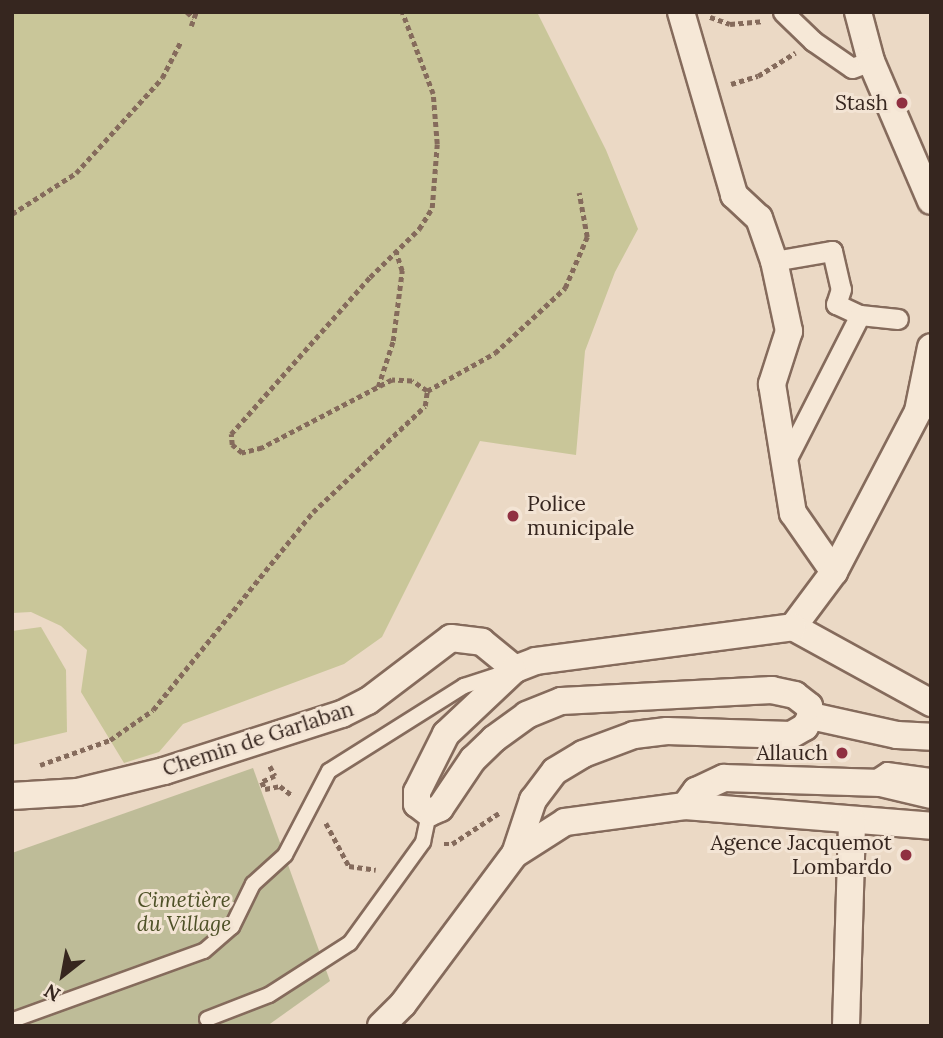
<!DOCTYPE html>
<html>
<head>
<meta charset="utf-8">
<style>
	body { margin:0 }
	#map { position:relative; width:943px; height:1038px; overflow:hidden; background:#ebd9c5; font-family:Lora,serif }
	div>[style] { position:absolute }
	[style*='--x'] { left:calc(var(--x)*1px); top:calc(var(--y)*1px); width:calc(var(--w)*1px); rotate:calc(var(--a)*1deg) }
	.green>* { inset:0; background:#c9c699 }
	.cemetery>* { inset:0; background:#bebc98 }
	.path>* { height:4.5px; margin-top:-2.25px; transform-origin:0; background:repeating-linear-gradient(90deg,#856b5c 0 5px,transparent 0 8.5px) }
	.roads { filter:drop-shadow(2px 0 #856b5c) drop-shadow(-2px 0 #856b5c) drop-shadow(0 2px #856b5c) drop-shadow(0 -2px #856b5c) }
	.service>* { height:14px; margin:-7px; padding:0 7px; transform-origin:7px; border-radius:7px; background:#f6e8d7 }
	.pedestrian>* { height:19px; margin:-9.5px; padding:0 9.5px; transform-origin:9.5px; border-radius:9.5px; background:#f6e8d7 }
	.minor>* { height:26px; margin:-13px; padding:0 13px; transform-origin:13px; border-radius:13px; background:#f6e8d7 }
	.dots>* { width:19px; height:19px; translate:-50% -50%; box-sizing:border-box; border:4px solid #f3e4d4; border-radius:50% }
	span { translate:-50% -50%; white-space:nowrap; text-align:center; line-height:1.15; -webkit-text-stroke:6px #f3e4d4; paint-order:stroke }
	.poi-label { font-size:21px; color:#36261f }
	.right { translate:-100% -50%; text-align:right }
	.left { translate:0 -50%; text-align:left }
	.street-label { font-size:21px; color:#36261f }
	.park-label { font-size:21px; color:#4e5127; font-style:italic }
	.frame { position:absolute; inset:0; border:14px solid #36261f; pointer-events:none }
	.north { position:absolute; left:28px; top:940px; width:70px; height:70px; -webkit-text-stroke:5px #f3e4d4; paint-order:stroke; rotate:211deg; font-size:19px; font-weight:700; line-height:28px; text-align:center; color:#36261f }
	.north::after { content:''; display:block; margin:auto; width:24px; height:32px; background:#36261f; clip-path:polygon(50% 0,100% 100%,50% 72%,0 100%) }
</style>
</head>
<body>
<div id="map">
	<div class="green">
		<i style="clip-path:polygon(12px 12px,537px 12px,606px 150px,638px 229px,615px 272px,585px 351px,576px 455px,480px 441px,382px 637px,344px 664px,183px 724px,159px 752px,124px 763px,81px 692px,87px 650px,61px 626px,31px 612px,12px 613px)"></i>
		<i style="clip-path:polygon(41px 627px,66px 670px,67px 732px,12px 745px,12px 631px)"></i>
	</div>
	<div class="cemetery">
		<i style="clip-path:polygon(253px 768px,330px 981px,267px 1026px,12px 1026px,12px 853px)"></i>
	</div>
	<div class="path">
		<i style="--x:187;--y:12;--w:9;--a:41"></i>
		<i style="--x:710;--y:17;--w:21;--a:19"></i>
		<i style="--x:730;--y:24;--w:32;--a:-5"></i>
		<i style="--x:191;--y:26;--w:15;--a:-70"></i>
		<i style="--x:731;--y:84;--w:28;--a:-17"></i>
		<i style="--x:758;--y:76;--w:44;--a:-31.9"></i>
		<i style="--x:12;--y:214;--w:76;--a:-32.6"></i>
		<i style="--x:76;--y:173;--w:128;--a:-47.8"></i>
		<i style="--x:162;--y:78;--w:42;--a:-62.8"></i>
		<i style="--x:378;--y:387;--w:48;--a:-71.9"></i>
		<i style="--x:393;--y:341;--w:71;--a:-82.7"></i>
		<i style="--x:402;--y:271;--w:20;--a:-108"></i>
		<i style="--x:427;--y:391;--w:78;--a:-29.2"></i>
		<i style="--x:495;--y:353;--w:96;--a:-42.9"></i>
		<i style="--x:565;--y:288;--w:56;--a:-66.7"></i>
		<i style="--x:587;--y:237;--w:45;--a:-100.3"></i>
		<i style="--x:40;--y:765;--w:74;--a:-19.7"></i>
		<i style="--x:110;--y:740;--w:52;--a:-34.9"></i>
		<i style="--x:153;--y:710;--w:255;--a:-51.1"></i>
		<i style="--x:313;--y:512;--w:154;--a:-43.4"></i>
		<i style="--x:425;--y:406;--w:15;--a:-82"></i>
		<i style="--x:427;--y:391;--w:18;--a:-146"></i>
		<i style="--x:412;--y:381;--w:20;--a:-177"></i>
		<i style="--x:392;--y:380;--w:147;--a:152.4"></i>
		<i style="--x:262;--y:448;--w:21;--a:166"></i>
		<i style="--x:242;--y:453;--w:13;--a:-141"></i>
		<i style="--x:232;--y:445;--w:11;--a:-95"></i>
		<i style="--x:231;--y:434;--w:210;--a:-48.5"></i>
		<i style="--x:370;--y:277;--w:69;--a:-44.4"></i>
		<i style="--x:419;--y:229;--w:25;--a:-58"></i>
		<i style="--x:432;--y:208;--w:64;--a:-85.5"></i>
		<i style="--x:437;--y:144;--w:50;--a:-94.6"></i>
		<i style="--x:433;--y:94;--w:88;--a:-110.7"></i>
		<i style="--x:270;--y:766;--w:11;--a:63"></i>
		<i style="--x:275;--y:776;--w:14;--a:155"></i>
		<i style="--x:262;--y:782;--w:8;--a:67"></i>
		<i style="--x:265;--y:789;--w:15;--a:-11"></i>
		<i style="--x:280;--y:786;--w:16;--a:38"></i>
		<i style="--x:326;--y:823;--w:49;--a:61.9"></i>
		<i style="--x:349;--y:866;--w:27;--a:8"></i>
		<i style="--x:444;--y:844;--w:8;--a:0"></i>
		<i style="--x:452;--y:844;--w:56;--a:-33.4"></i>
	</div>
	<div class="roads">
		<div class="service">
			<i style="--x:870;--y:781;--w:20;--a:-33"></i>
			<i style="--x:887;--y:770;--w:44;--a:7.8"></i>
			<i style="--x:207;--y:1019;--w:66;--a:-21.2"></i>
			<i style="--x:269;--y:995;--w:96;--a:-32.7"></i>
			<i style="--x:350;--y:943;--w:125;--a:-54.1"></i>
			<i style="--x:423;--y:842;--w:30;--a:-78"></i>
			<i style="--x:13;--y:1020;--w:203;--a:-19.9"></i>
			<i style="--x:204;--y:951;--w:37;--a:-41"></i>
			<i style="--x:232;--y:927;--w:48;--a:-64"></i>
			<i style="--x:253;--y:884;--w:43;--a:-42.2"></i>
			<i style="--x:285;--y:855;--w:95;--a:-62.4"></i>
			<i style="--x:329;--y:771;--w:160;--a:-32.2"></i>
			<i style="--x:464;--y:686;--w:42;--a:-18"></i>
		</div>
		<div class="pedestrian">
			<i style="--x:783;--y:12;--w:42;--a:44"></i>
			<i style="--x:813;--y:41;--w:47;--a:34.7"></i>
			<i style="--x:852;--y:68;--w:20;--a:-20"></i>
			<i style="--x:774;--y:261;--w:59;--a:-9.8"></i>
			<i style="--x:832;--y:251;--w:39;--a:77"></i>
			<i style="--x:841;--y:289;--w:16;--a:108"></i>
			<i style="--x:836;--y:304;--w:26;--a:25"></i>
			<i style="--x:860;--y:315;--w:38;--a:6"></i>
			<i style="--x:784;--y:464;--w:167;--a:-63"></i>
		</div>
		<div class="minor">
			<i style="--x:681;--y:12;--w:191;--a:73.8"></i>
			<i style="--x:734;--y:195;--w:34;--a:43"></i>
			<i style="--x:759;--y:218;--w:46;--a:70.8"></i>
			<i style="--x:774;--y:261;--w:72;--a:77.9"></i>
			<i style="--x:789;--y:331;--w:56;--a:107.8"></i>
			<i style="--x:772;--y:384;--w:131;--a:80.8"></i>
			<i style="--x:793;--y:513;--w:72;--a:55.2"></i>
			<i style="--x:834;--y:572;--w:69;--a:126.7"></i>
			<i style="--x:858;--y:12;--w:51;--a:75.1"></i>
			<i style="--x:871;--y:61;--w:152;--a:66.8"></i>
			<i style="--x:834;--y:572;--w:182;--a:-62.4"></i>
			<i style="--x:918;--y:411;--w:65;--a:-78.5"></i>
			<i style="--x:793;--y:627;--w:158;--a:28.8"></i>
			<i style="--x:811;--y:716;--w:88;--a:12.5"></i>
			<i style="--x:897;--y:735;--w:34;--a:3"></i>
			<i style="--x:12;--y:796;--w:66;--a:-3.5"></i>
			<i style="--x:78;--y:792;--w:89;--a:-13.7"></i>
			<i style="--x:164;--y:771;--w:187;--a:-17.8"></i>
			<i style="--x:342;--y:714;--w:29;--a:-27"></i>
			<i style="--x:368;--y:701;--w:104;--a:-37.2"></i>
			<i style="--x:451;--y:638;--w:31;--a:7"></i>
			<i style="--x:482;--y:642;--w:43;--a:39.3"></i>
			<i style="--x:685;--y:806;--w:19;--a:-54"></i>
			<i style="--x:696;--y:791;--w:31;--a:-25"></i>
			<i style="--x:724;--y:778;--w:157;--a:1.8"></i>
			<i style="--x:881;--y:783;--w:51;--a:13.5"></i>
			<i style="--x:515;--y:854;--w:57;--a:-71.6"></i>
			<i style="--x:533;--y:800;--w:36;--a:-53"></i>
			<i style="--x:555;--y:771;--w:33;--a:-31"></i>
			<i style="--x:583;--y:754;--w:54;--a:-20.4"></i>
			<i style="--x:634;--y:735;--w:33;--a:-7"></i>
			<i style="--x:667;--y:731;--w:124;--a:1.8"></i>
			<i style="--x:791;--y:735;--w:16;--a:-30"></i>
			<i style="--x:805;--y:727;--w:13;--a:-61"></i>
			<i style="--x:811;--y:716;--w:10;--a:-101"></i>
			<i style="--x:809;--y:706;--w:18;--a:-142"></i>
			<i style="--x:795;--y:695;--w:24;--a:-168"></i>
			<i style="--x:772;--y:690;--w:211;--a:177"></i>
			<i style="--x:561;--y:701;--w:37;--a:158"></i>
			<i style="--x:527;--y:715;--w:41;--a:144"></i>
			<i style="--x:494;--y:739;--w:29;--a:136"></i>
			<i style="--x:473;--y:759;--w:59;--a:124"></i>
			<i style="--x:440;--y:808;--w:12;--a:156"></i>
			<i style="--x:429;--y:813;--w:15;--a:-143"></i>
			<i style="--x:417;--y:804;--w:12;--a:-90"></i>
			<i style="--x:417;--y:792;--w:65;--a:-63.4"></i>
			<i style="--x:446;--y:734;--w:95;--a:-43.3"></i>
			<i style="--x:515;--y:669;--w:22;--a:-21"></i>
			<i style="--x:536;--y:661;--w:259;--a:-7.5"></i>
			<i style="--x:381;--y:1026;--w:31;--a:-45"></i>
			<i style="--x:403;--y:1004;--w:187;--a:-53.3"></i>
			<i style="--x:515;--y:854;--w:59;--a:-32.6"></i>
			<i style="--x:565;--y:822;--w:121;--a:-7.6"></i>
			<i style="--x:685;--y:806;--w:247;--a:4.6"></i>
			<i style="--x:846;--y:1026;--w:205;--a:-88.3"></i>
		</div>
	</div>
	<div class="dots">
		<i style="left:902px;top:103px;background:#903041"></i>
		<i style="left:513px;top:516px;background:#903041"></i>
		<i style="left:842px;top:753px;background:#903041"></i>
		<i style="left:906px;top:855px;background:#903041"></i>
	</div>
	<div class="poi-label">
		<span class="right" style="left:888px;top:103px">Stash</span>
		<span class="left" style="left:527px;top:516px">Police<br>municipale</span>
		<span class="right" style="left:828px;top:753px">Allauch</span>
		<span class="right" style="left:892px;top:855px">Agence Jacquemot<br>Lombardo</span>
	</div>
	<div class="street-label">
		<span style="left:258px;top:739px;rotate:-18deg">Chemin de Garlaban</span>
	</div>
	<div class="park-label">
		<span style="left:184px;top:912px">Cimetière<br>du Village</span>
	</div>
	<div class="frame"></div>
	<div class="north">N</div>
</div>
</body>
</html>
